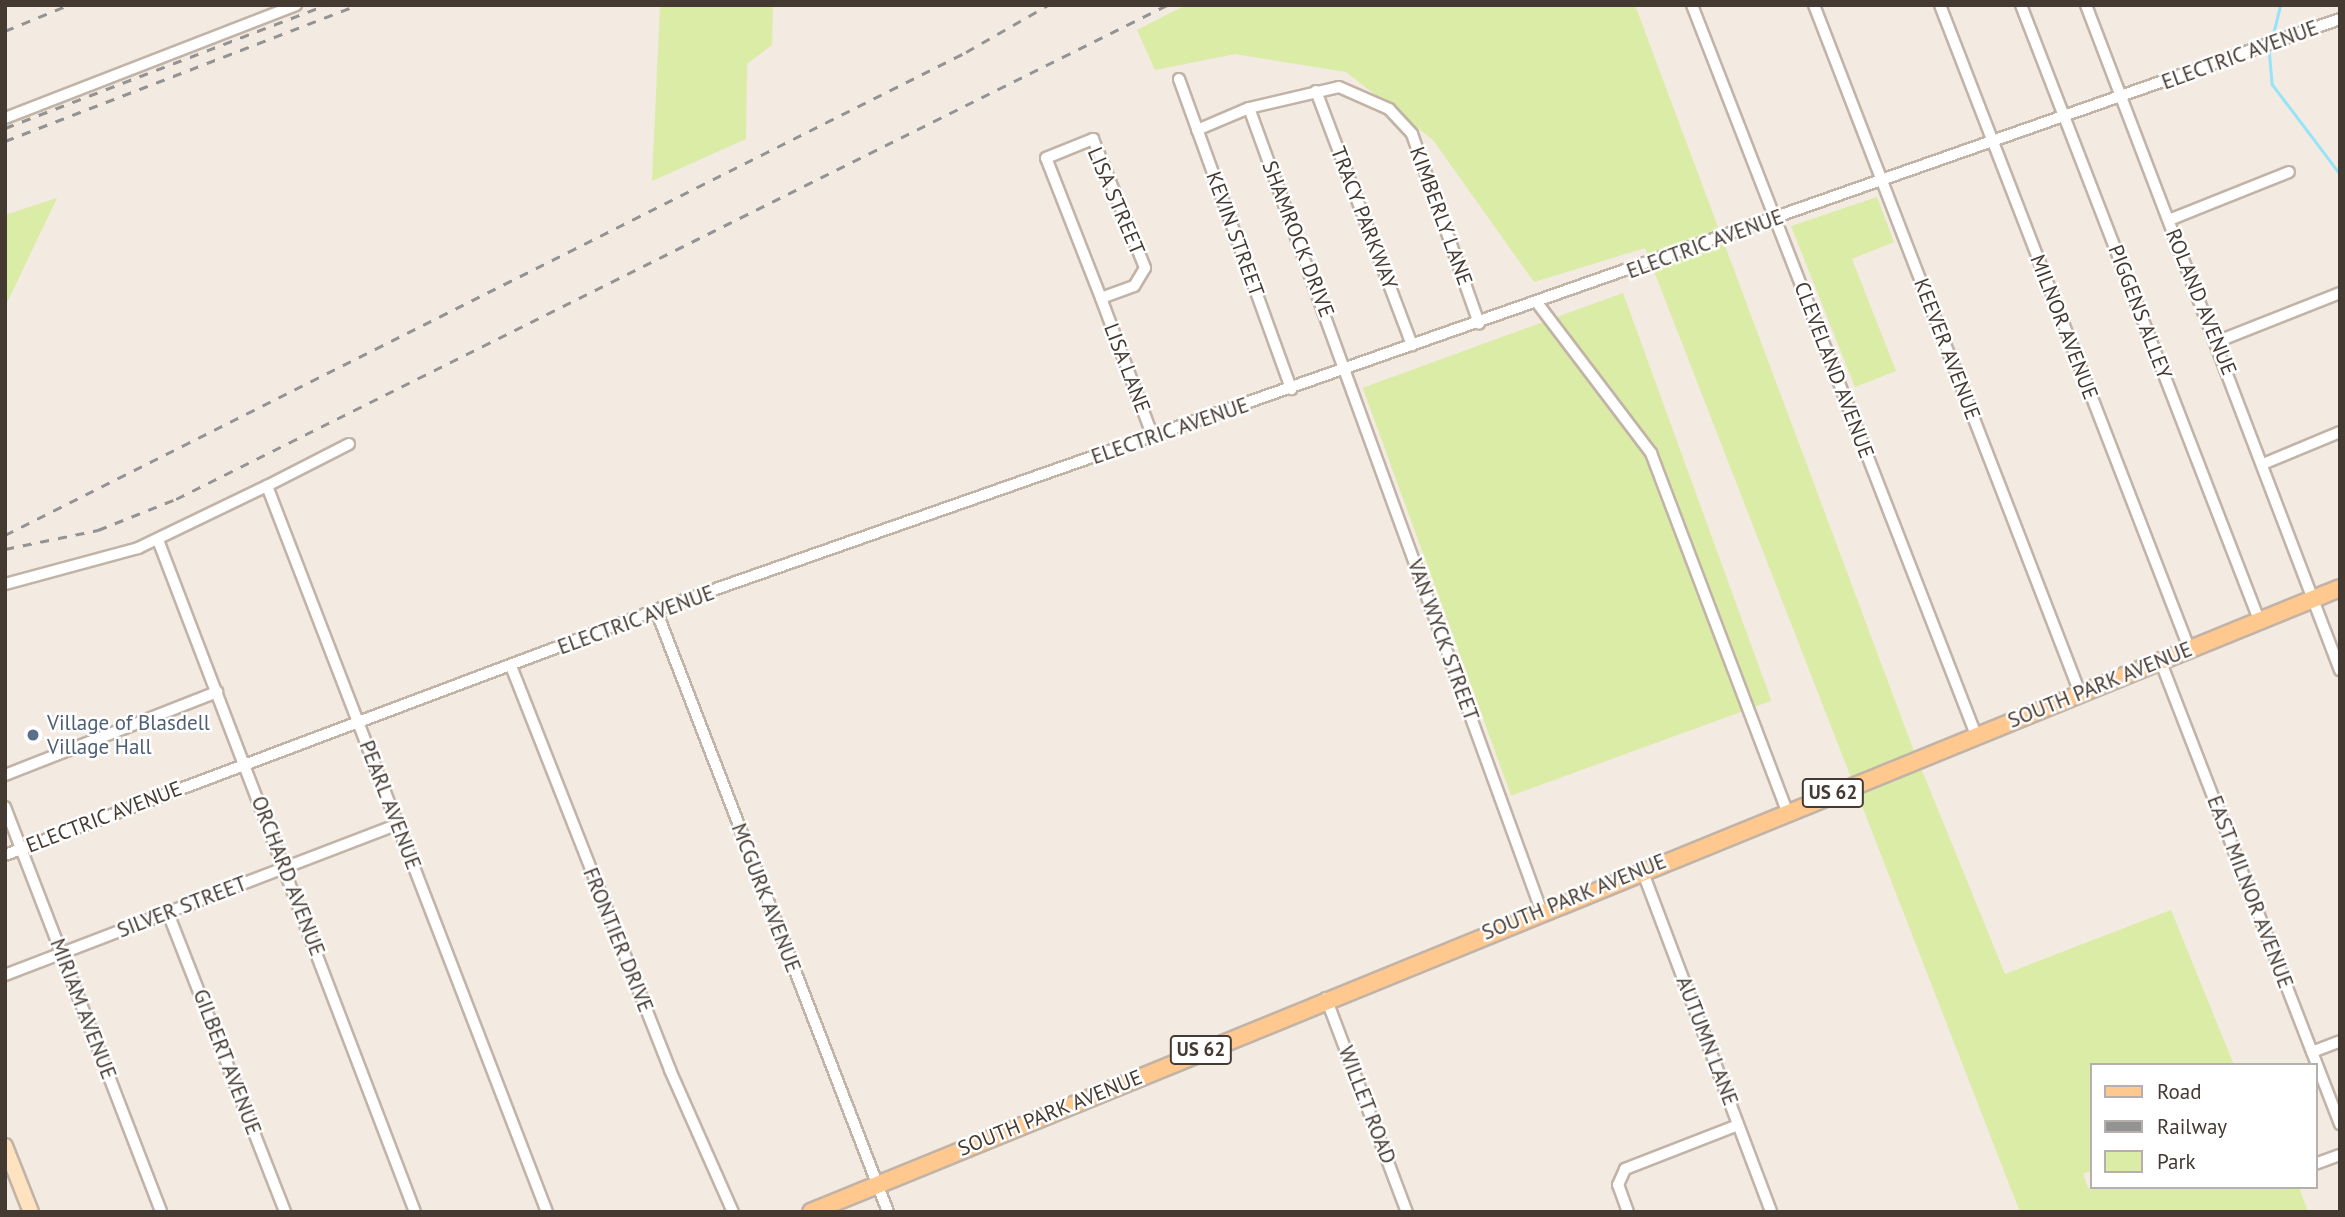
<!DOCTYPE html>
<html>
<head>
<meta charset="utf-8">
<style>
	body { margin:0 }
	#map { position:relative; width:2345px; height:1217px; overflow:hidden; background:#f3eae2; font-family:"PT Sans",sans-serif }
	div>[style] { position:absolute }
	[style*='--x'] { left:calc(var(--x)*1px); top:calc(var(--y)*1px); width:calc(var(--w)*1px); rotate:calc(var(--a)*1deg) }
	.green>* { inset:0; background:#daeca6; transform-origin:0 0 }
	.stream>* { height:2.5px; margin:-1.25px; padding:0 1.25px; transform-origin:1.25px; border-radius:1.25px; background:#97e3f7 }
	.roads { filter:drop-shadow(2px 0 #c2b3a7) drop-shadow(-2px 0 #c2b3a7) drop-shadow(0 2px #c2b3a7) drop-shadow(0 -2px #c2b3a7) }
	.street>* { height:10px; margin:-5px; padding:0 5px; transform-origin:5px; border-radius:5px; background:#fff }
	.secondary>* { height:14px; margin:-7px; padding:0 7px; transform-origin:7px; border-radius:7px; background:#ffe3c0 }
	.primary>* { height:16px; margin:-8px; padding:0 8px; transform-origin:8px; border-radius:8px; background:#ffc88f }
	.rail>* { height:2.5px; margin-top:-1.25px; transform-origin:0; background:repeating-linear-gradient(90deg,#939393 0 9px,transparent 0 18px) }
	.dots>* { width:19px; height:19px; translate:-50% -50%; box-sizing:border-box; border:4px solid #fff; border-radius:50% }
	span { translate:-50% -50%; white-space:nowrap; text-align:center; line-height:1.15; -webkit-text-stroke:5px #fff; paint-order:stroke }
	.shield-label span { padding:2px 5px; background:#fff; border:2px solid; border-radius:5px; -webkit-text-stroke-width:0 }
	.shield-label { font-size:19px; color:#453a32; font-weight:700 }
	.street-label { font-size:21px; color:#453a32 }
	.service-label { font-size:21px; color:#4e5e75 }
	.left { translate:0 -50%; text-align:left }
	.frame { position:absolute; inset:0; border:7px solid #453a32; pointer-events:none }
	.legend { position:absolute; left:2090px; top:1063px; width:228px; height:126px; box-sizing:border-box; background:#fff; border:2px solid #b5b0ad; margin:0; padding:9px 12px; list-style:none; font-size:21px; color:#453a32 }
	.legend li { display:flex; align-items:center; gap:14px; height:35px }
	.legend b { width:35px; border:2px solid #b5b0ad }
</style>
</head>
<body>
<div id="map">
	<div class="green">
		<i style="clip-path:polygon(660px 5px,773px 5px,772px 45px,747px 64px,746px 139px,652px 181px)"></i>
		<i style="clip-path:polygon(1186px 5px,1635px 5px,1912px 746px,2005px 974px,2171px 910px,2234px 1065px,2091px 1065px,2091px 1171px,2083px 1174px,2088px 1188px,2299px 1187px,2308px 1212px,2020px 1212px,1645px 248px,1534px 282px,1433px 140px,1346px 72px,1235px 54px,1155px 70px,1137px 30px)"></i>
		<i style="clip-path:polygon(1877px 197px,1894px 242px,1852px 259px,1896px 371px,1855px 387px,1791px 226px)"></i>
		<i style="clip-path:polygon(57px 198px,5px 307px,5px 215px)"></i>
		<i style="left:1623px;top:293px;width:434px;height:277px;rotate:70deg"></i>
	</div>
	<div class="stream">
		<i style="--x:2272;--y:38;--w:34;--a:-76"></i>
		<i style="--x:2269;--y:48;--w:36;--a:85"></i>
		<i style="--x:2272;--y:84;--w:113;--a:52.9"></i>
	</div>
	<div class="roads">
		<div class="street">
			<i style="--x:1692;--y:5;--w:783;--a:68.74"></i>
			<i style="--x:1814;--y:5;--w:738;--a:68.86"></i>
			<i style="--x:1940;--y:5;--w:690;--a:68.83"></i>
			<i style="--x:2021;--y:5;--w:659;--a:68.84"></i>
			<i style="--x:2086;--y:5;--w:712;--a:69.1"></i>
			<i style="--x:1179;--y:79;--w:330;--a:70.1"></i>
			<i style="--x:1316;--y:91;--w:272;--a:69.3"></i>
			<i style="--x:1249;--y:108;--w:854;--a:69.99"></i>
			<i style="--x:5;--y:118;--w:312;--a:-21.2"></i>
			<i style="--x:1197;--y:130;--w:56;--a:-22.9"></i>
			<i style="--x:1249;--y:108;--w:92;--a:-13.1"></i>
			<i style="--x:1339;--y:87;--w:55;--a:23.7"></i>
			<i style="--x:1389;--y:109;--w:34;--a:47"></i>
			<i style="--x:1412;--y:134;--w:201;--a:70.5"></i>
			<i style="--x:1093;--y:139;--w:139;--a:68"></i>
			<i style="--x:1145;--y:268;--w:21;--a:121"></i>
			<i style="--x:1134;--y:286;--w:35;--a:160"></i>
			<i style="--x:1101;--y:298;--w:150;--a:-111.4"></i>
			<i style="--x:1046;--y:158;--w:51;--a:-22"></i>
			<i style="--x:2169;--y:220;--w:129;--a:-21.8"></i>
			<i style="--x:1101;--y:298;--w:148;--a:69.5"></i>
			<i style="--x:1538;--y:304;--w:187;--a:52.8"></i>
			<i style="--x:1651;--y:453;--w:383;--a:69.2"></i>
			<i style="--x:2216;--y:342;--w:133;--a:-21.6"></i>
			<i style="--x:349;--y:444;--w:92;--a:152.9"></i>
			<i style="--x:267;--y:486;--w:778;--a:68.91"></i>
			<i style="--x:2263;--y:464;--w:83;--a:-22.6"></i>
			<i style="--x:158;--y:540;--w:719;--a:69.07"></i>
			<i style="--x:5;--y:584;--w:138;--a:-15.1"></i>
			<i style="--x:138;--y:548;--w:143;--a:-25.7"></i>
			<i style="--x:656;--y:610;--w:645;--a:68.92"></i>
			<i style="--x:2160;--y:660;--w:498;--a:68.8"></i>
			<i style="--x:511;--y:666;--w:434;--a:68.5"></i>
			<i style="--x:670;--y:1070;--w:155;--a:66.1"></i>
			<i style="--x:5;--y:775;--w:228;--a:-21.4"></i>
			<i style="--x:5;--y:807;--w:434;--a:68.9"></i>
			<i style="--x:5;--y:855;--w:696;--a:-20.62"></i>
			<i style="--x:656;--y:610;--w:1785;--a:-19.34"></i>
			<i style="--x:1642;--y:870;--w:366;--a:69.3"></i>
			<i style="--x:168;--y:913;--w:321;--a:68.6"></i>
			<i style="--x:5;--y:975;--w:421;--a:-21"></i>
			<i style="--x:1326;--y:998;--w:229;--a:69.3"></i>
			<i style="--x:2312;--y:1052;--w:30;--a:-21"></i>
			<i style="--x:2315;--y:1164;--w:27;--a:-20"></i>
			<i style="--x:1628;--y:1212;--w:29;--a:-110"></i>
			<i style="--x:1618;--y:1185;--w:17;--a:-66"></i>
			<i style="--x:1625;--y:1169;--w:121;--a:-21.3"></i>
		</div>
		<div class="secondary">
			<i style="--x:5;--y:1146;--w:71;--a:68.5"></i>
		</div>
		<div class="primary">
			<i style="--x:811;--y:1212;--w:1651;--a:-22.2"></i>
		</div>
	</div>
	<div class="rail">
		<i style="--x:5;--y:31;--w:68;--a:-22.4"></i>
		<i style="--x:5;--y:128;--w:343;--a:-21"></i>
		<i style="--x:5;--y:141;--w:378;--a:-21.1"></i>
		<i style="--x:5;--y:535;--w:1076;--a:-26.68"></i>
		<i style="--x:966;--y:52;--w:95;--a:-29.8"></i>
		<i style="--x:5;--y:549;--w:95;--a:-11.5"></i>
		<i style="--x:98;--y:530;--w:84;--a:-21.7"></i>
		<i style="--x:176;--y:499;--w:1107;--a:-26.5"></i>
	</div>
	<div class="dots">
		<i style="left:33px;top:735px;background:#5c6f8a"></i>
	</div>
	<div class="shield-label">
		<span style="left:1833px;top:793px">US 62</span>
		<span style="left:1201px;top:1050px">US 62</span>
	</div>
	<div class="street-label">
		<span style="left:2240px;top:55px;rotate:-20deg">ELECTRIC AVENUE</span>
		<span style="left:1116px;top:201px;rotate:67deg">LISA STREET</span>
		<span style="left:1441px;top:216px;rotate:70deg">KIMBERLY LANE</span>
		<span style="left:1364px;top:218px;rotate:69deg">TRACY PARKWAY</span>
		<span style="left:1235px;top:234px;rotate:70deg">KEVIN STREET</span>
		<span style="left:1298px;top:239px;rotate:69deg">SHAMROCK DRIVE</span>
		<span style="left:1705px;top:244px;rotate:-20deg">ELECTRIC AVENUE</span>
		<span style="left:2201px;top:302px;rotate:68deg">ROLAND AVENUE</span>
		<span style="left:2140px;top:312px;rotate:69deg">PIGGENS ALLEY</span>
		<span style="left:2064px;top:327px;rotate:69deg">MILNOR AVENUE</span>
		<span style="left:1947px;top:349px;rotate:69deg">KEEVER AVENUE</span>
		<span style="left:1127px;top:368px;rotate:69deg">LISA LANE</span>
		<span style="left:1834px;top:370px;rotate:69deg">CLEVELAND AVENUE</span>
		<span style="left:1170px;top:431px;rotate:-19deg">ELECTRIC AVENUE</span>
		<span style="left:636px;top:620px;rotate:-20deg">ELECTRIC AVENUE</span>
		<span style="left:1443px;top:640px;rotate:70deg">VAN WYCK STREET</span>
		<span style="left:2100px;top:685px;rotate:-22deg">SOUTH PARK AVENUE</span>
		<span style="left:390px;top:805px;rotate:69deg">PEARL AVENUE</span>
		<span style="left:104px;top:817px;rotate:-21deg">ELECTRIC AVENUE</span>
		<span style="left:288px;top:876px;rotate:69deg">ORCHARD AVENUE</span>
		<span style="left:2250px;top:892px;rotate:69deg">EAST MILNOR AVENUE</span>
		<span style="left:1574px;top:897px;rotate:-22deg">SOUTH PARK AVENUE</span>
		<span style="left:766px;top:898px;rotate:69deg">MCGURK AVENUE</span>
		<span style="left:182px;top:907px;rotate:-21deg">SILVER STREET</span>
		<span style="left:618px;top:940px;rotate:68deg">FRONTIER DRIVE</span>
		<span style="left:83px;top:1009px;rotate:69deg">MIRIAM AVENUE</span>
		<span style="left:1707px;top:1041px;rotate:69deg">AUTUMN LANE</span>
		<span style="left:227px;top:1062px;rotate:69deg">GILBERT AVENUE</span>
		<span style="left:1367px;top:1105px;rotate:69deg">WILLET ROAD</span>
		<span style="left:1050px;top:1113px;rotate:-22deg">SOUTH PARK AVENUE</span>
	</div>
	<div class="service-label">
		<span class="left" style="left:47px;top:735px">Village of Blasdell<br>Village Hall</span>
	</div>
	<div class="frame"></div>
	<ul class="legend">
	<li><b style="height:9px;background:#ffc88f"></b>Road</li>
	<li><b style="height:9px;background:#939393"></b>Railway</li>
	<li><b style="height:19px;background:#daeca6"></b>Park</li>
	</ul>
</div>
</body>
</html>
